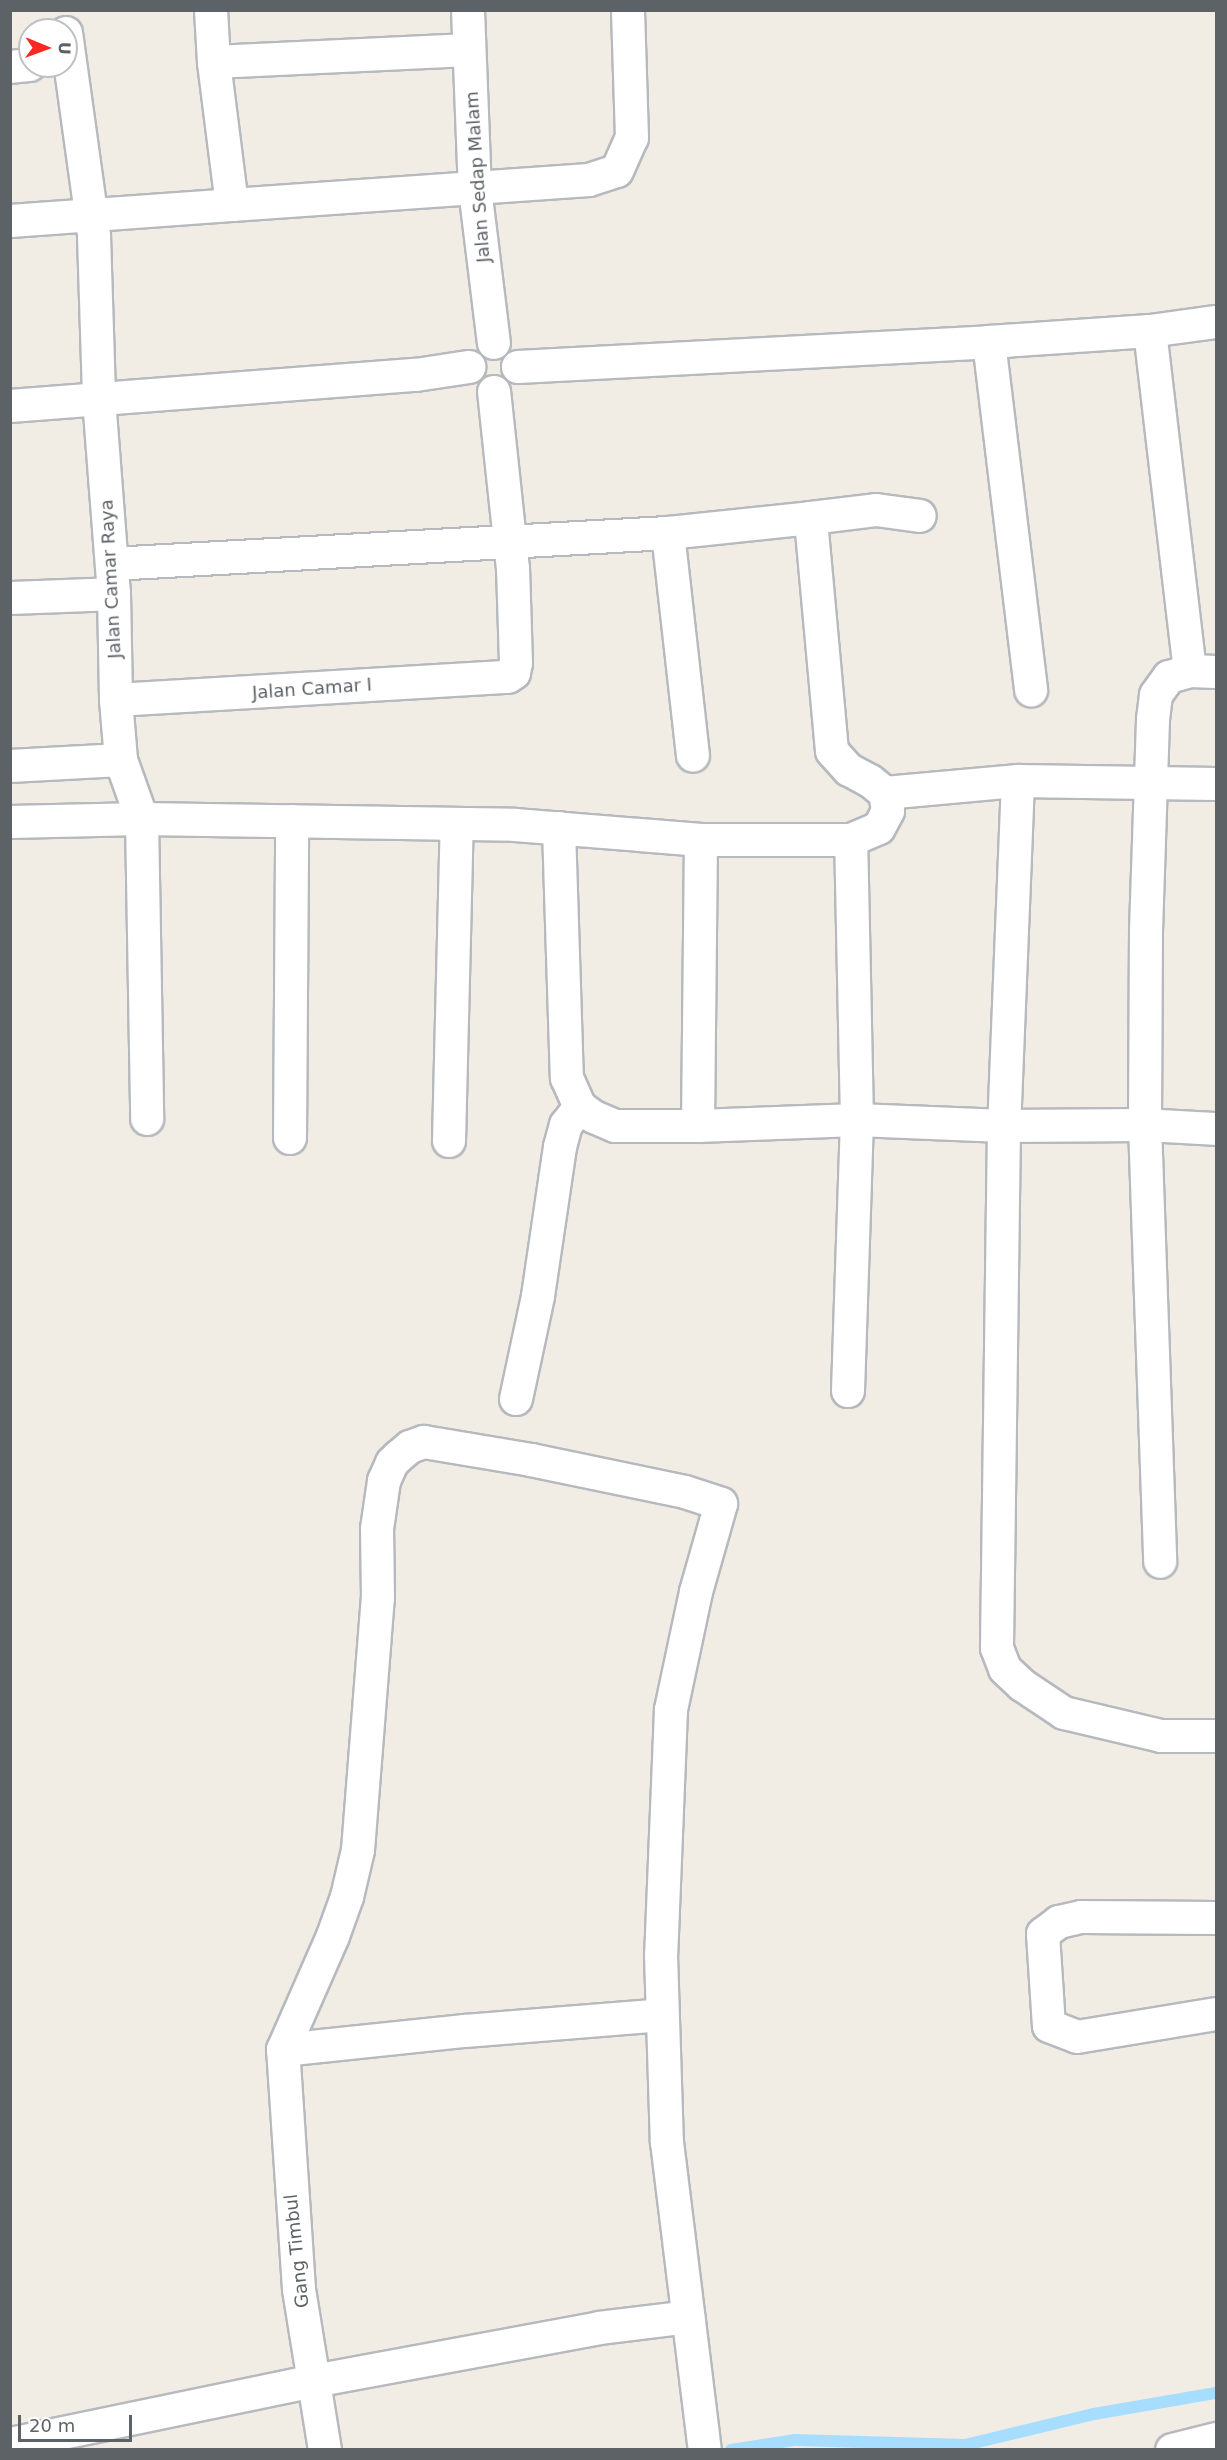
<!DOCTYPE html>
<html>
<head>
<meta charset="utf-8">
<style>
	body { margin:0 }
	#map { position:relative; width:1227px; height:2460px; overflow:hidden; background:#f1ede5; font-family:"DejaVu Sans",sans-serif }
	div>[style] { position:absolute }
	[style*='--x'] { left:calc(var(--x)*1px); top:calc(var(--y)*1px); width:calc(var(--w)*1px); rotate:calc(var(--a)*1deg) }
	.stream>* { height:12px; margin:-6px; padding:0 6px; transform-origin:6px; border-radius:6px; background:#a7ddff }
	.roads { filter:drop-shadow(2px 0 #b6b9bd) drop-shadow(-2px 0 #b6b9bd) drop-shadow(0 2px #b6b9bd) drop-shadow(0 -2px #b6b9bd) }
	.minor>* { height:32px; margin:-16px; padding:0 16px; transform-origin:16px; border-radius:16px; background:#fff }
	.secondary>* { height:33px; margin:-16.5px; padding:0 16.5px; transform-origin:16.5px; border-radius:16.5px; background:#fff }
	span { translate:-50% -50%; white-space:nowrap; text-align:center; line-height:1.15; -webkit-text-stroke:4.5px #fff; paint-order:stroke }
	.street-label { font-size:18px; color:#5d6267 }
	.frame { position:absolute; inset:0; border:12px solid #5d6267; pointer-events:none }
	.north { position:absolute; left:18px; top:18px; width:60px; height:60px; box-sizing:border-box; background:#fff; border:2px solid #bec0c2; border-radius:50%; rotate:91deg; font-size:16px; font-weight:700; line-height:24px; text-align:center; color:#5d6267 }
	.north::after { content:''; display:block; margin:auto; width:21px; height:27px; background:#fa2722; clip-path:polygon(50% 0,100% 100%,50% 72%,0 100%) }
	.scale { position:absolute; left:18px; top:2415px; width:114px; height:27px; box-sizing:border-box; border:3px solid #5d6267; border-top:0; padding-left:8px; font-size:18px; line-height:21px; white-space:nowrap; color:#5d6267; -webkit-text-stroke:4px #fff; paint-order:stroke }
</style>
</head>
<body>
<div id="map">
	<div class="stream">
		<i style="--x:731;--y:2450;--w:65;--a:-8.9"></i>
		<i style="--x:795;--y:2440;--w:170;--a:1.7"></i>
		<i style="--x:965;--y:2445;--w:133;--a:-13.5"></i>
		<i style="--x:1094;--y:2414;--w:124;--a:-9.8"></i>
	</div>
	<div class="roads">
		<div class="minor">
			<i style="--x:468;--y:10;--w:179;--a:87.8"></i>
			<i style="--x:475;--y:189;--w:155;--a:83"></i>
			<i style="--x:66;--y:33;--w:205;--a:82.1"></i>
			<i style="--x:94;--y:236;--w:163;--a:88.2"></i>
			<i style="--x:99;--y:399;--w:196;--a:85.6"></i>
			<i style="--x:114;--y:594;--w:106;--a:88.9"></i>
			<i style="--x:116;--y:700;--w:60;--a:85.2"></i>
			<i style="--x:121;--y:760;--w:63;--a:70.4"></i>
			<i style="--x:142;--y:819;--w:300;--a:89"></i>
			<i style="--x:214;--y:62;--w:255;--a:-2.7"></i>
			<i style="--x:10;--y:67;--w:20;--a:-6"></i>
			<i style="--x:232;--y:205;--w:358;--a:-4"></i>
			<i style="--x:589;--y:180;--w:29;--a:-18"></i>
			<i style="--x:617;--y:171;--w:36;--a:-66"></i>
			<i style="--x:632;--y:138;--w:128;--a:-91.8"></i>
			<i style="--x:10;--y:221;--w:223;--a:-4.1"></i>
			<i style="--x:232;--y:205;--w:144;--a:-97.2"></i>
			<i style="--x:214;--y:62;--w:52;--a:-93.3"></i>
			<i style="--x:1150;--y:331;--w:342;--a:83.3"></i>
			<i style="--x:989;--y:342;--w:351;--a:83.1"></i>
			<i style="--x:518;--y:367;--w:472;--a:-3"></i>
			<i style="--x:989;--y:342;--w:161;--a:-3.9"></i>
			<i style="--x:1150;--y:331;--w:67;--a:-7.8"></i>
			<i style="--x:10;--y:406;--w:407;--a:-4.4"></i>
			<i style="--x:416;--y:375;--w:54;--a:-8.6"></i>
			<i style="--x:811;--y:518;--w:65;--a:-7"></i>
			<i style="--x:876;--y:510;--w:44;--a:7.8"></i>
			<i style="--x:668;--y:533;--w:224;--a:83.6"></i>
			<i style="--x:10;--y:598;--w:104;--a:-2.2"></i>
			<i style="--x:1216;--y:672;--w:26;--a:-178"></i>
			<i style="--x:1190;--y:671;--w:22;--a:164"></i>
			<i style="--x:1169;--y:677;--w:22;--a:126"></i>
			<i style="--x:1156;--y:695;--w:25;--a:97"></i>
			<i style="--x:1153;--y:720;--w:211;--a:91.9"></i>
			<i style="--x:1146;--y:931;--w:194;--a:90.3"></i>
			<i style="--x:1145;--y:1125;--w:71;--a:3.2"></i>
			<i style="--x:116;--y:700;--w:393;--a:-3.4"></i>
			<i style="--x:508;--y:677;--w:7;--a:-34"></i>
			<i style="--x:514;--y:673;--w:10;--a:-79"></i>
			<i style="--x:516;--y:663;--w:94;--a:-91.8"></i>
			<i style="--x:513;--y:569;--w:178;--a:-96.1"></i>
			<i style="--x:10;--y:766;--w:111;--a:-3.1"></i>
			<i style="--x:1018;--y:781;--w:345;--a:92.3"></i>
			<i style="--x:1004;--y:1126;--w:522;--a:90.77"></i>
			<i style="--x:997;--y:1648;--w:22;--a:69"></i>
			<i style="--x:1005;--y:1669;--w:23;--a:43"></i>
			<i style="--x:1022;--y:1685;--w:50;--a:33.7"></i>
			<i style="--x:1064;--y:1713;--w:100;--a:13.3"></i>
			<i style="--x:1161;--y:1736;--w:55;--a:0"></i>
			<i style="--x:885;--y:793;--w:134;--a:-5.2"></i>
			<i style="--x:1018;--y:781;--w:198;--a:0.9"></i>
			<i style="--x:10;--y:822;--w:132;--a:-1.3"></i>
			<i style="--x:142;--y:819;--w:373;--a:0.9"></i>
			<i style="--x:515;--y:825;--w:187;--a:4.6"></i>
			<i style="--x:701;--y:840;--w:150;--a:0"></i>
			<i style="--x:851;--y:840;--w:30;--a:-23"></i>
			<i style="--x:879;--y:828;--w:19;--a:-62"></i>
			<i style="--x:888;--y:811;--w:18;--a:-99"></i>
			<i style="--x:885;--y:793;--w:19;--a:-141"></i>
			<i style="--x:870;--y:781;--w:24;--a:-152"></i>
			<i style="--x:849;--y:770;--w:25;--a:-132"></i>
			<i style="--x:832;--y:751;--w:234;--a:-95.2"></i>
			<i style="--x:811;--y:518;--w:144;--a:174"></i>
			<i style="--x:668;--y:533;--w:557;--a:176.81"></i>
			<i style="--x:559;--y:828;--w:250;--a:88.2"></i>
			<i style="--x:567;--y:1078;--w:32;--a:66"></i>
			<i style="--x:580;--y:1107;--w:17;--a:36"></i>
			<i style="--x:594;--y:1117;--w:23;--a:23"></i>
			<i style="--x:615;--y:1126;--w:83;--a:0"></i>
			<i style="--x:698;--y:1126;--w:159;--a:-2.2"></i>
			<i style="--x:857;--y:1120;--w:147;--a:2.3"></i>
			<i style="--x:1004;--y:1126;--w:141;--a:-0.4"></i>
			<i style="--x:1145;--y:1125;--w:437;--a:88"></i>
			<i style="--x:698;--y:1126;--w:286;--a:-89.4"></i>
			<i style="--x:290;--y:1138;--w:317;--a:-89.6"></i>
			<i style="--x:449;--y:1141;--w:317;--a:-88.6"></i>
			<i style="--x:848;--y:1391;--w:271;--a:-88.1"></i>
			<i style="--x:857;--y:1120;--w:280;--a:-91.2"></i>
			<i style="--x:516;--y:1399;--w:105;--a:-77.9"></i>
			<i style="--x:538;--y:1296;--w:151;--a:-81.6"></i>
			<i style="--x:560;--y:1147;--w:23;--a:-75"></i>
			<i style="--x:566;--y:1125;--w:23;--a:-52"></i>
			<i style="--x:1216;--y:1918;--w:135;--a:-179.6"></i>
			<i style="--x:1081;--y:1917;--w:23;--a:167"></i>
			<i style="--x:1059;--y:1922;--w:20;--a:143"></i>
			<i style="--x:1043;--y:1934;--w:92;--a:86.3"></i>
			<i style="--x:1049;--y:2026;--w:30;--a:21"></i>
			<i style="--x:1077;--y:2037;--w:141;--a:-9.4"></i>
			<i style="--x:283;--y:2050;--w:183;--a:-6"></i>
			<i style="--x:465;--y:2031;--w:198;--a:-4.6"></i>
			<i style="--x:10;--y:2444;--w:310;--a:-11.7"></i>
			<i style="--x:314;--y:2381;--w:290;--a:-10.5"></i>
			<i style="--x:599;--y:2328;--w:90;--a:-7"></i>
			<i style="--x:325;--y:2450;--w:163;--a:-99.2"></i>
			<i style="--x:299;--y:2289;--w:240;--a:-93.8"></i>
			<i style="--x:283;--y:2050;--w:124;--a:-66.3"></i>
			<i style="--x:333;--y:1936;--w:41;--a:-70.3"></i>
			<i style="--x:347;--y:1897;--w:48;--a:-76.8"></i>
			<i style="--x:358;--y:1850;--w:253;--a:-85.5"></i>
			<i style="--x:378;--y:1598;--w:69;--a:-90.8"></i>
			<i style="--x:377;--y:1529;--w:49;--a:-81.7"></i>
			<i style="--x:384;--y:1481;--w:20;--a:-66"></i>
			<i style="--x:392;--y:1463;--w:8;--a:-45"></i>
			<i style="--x:398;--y:1457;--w:16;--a:-40"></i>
			<i style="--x:410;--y:1447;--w:15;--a:-20"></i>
			<i style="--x:424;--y:1442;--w:109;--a:9.5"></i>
			<i style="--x:531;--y:1460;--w:157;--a:11.7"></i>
			<i style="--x:685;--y:1492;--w:38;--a:18"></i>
			<i style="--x:721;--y:1504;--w:91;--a:105.9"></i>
			<i style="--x:696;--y:1592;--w:121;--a:102"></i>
			<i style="--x:671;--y:1710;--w:245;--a:92.3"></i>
			<i style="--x:661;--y:1955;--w:187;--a:88.2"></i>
			<i style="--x:667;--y:2142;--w:310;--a:83"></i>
		</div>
		<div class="secondary">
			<i style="--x:1172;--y:2450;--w:45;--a:-14"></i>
		</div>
	</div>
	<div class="street-label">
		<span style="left:478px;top:177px;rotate:-94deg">Jalan Sedap Malam</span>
		<span style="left:111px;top:579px;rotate:-93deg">Jalan Camar Raya</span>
		<span style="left:312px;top:689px;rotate:-4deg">Jalan Camar I</span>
		<span style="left:297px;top:2251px;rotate:-96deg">Gang Timbul</span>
	</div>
	<div class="frame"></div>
	<div class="north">U</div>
	<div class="scale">20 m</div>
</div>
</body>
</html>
